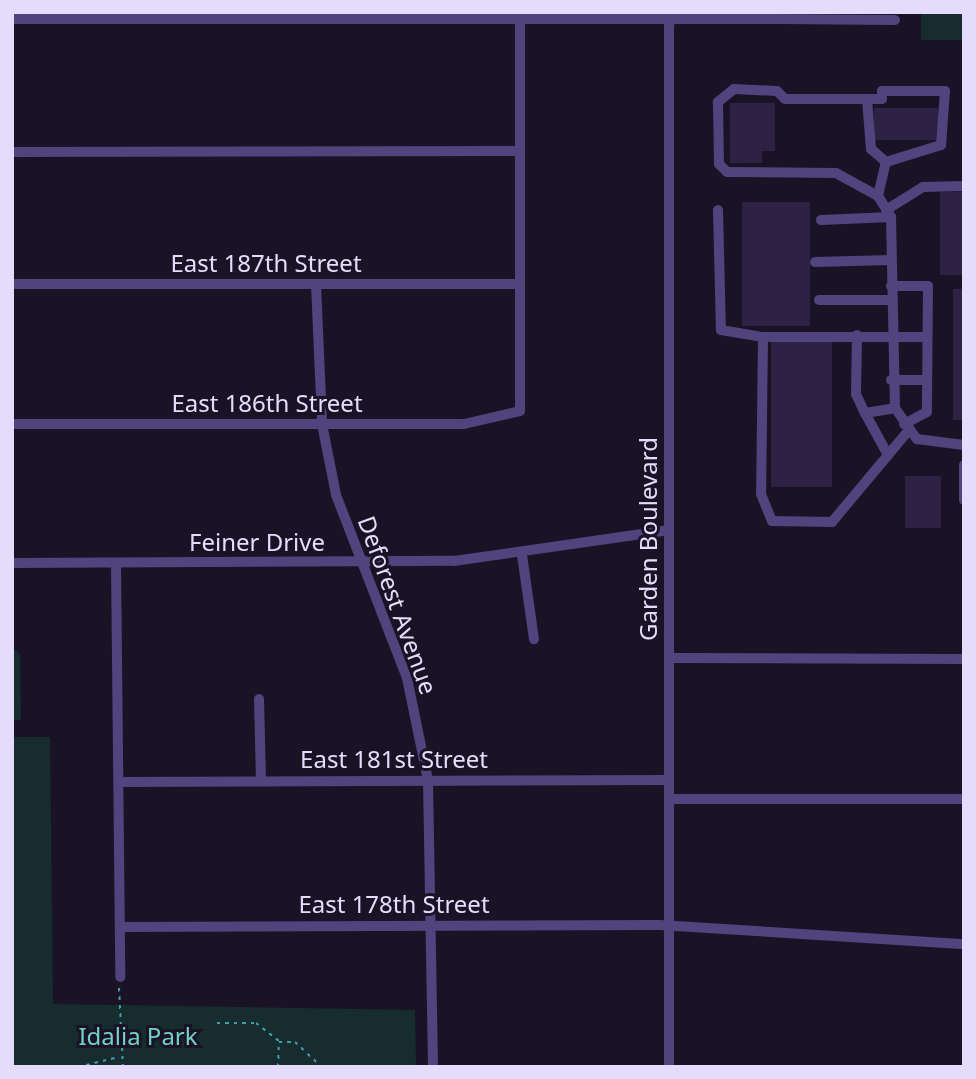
<!DOCTYPE html>
<html>
<head>
<meta charset="utf-8">
<style>
	body { margin:0 }
	#map { position:relative; width:976px; height:1079px; overflow:hidden; background:#191325; font-family:"Noto Sans",sans-serif }
	div>[style] { position:absolute }
	[style*='--x'] { left:calc(var(--x)*1px); top:calc(var(--y)*1px); width:calc(var(--w)*1px); rotate:calc(var(--a)*1deg) }
	.green>* { inset:0; background:#172c2e; transform-origin:0 0 }
	.building>* { inset:0; background:#2d2144; transform-origin:0 0 }
	.path>* { height:2px; margin-top:-1px; transform-origin:0; background:repeating-linear-gradient(90deg,#41a1a9 0 3.5px,transparent 0 8.5px) }
	.minor>* { height:10px; margin:-5px; padding:0 5px; transform-origin:5px; border-radius:5px; background:#4f447e }
	span { translate:-50% -50%; white-space:nowrap; text-align:center; line-height:1.15; -webkit-text-stroke:6px #191325; paint-order:stroke }
	.street-label { font-size:24px; color:#e4dcfa }
	.park-label { font-size:24px; color:#71d1c7 }
	.frame { position:absolute; inset:0; border:14px solid #e4dcfa; pointer-events:none }
</style>
</head>
<body>
<div id="map">
	<div class="green">
		<i style="left:921px;top:12px;width:43px;height:28px"></i>
		<i style="clip-path:polygon(12px 648px,20px 654px,21px 720px,12px 720px)"></i>
		<i style="clip-path:polygon(12px 737px,50px 737px,53px 1004px,415px 1010px,416px 1067px,12px 1067px)"></i>
	</div>
	<div class="building">
		<i style="clip-path:polygon(730px 103px,775px 103px,775px 151px,762px 151px,762px 163px,730px 163px)"></i>
		<i style="left:874px;top:108px;width:64px;height:32px"></i>
		<i style="left:940px;top:192px;width:24px;height:83px"></i>
		<i style="left:742px;top:202px;width:68px;height:124px"></i>
		<i style="left:953px;top:289px;width:11px;height:131px"></i>
		<i style="left:771px;top:342px;width:61px;height:145px"></i>
		<i style="left:905px;top:476px;width:36px;height:52px"></i>
	</div>
	<div class="path">
		<i style="--x:119;--y:988;--w:79;--a:87.1"></i>
		<i style="--x:217;--y:1023;--w:39;--a:0"></i>
		<i style="--x:256;--y:1023;--w:29;--a:38"></i>
		<i style="--x:78;--y:1067;--w:42;--a:-13.7"></i>
		<i style="--x:278;--y:1067;--w:25;--a:-88"></i>
		<i style="--x:279;--y:1042;--w:16;--a:0"></i>
		<i style="--x:295;--y:1042;--w:37;--a:43"></i>
	</div>
	<div class="minor">
		<i style="--x:12;--y:19;--w:770;--a:0"></i>
		<i style="--x:782;--y:19;--w:7;--a:-82"></i>
		<i style="--x:782;--y:19;--w:113;--a:0.5"></i>
		<i style="--x:867;--y:99;--w:15;--a:0"></i>
		<i style="--x:882;--y:99;--w:8;--a:-90"></i>
		<i style="--x:882;--y:91;--w:63;--a:0"></i>
		<i style="--x:945;--y:91;--w:54;--a:94.2"></i>
		<i style="--x:941;--y:145;--w:58;--a:162.8"></i>
		<i style="--x:12;--y:152;--w:508;--a:-0.11"></i>
		<i style="--x:878;--y:196;--w:35;--a:-77"></i>
		<i style="--x:886;--y:162;--w:20;--a:-139"></i>
		<i style="--x:871;--y:149;--w:50;--a:-94.6"></i>
		<i style="--x:867;--y:99;--w:82;--a:180"></i>
		<i style="--x:785;--y:99;--w:11;--a:-135"></i>
		<i style="--x:777;--y:91;--w:43;--a:-177.3"></i>
		<i style="--x:734;--y:89;--w:21;--a:141"></i>
		<i style="--x:718;--y:102;--w:62;--a:89.1"></i>
		<i style="--x:719;--y:164;--w:11;--a:45"></i>
		<i style="--x:727;--y:172;--w:109;--a:0.5"></i>
		<i style="--x:836;--y:173;--w:48;--a:28.7"></i>
		<i style="--x:878;--y:196;--w:25;--a:58"></i>
		<i style="--x:891;--y:217;--w:191;--a:88.8"></i>
		<i style="--x:895;--y:408;--w:38;--a:55"></i>
		<i style="--x:917;--y:439;--w:47;--a:7.3"></i>
		<i style="--x:718;--y:210;--w:120;--a:88.6"></i>
		<i style="--x:721;--y:330;--w:43;--a:9.5"></i>
		<i style="--x:763;--y:337;--w:157;--a:90.7"></i>
		<i style="--x:761;--y:494;--w:29;--a:68"></i>
		<i style="--x:772;--y:521;--w:60;--a:1"></i>
		<i style="--x:832;--y:522;--w:120;--a:-50.1"></i>
		<i style="--x:886;--y:210;--w:44;--a:-31.9"></i>
		<i style="--x:923;--y:187;--w:41;--a:-1.4"></i>
		<i style="--x:821;--y:220;--w:70;--a:-2.5"></i>
		<i style="--x:815;--y:262;--w:76;--a:-1.5"></i>
		<i style="--x:12;--y:284;--w:508;--a:0"></i>
		<i style="--x:316;--y:284;--w:140;--a:87.5"></i>
		<i style="--x:322;--y:424;--w:72;--a:78.8"></i>
		<i style="--x:336;--y:495;--w:196;--a:68.8"></i>
		<i style="--x:407;--y:678;--w:104;--a:78.4"></i>
		<i style="--x:428;--y:780;--w:287;--a:89"></i>
		<i style="--x:891;--y:286;--w:37;--a:0"></i>
		<i style="--x:928;--y:286;--w:126;--a:90.5"></i>
		<i style="--x:927;--y:412;--w:26;--a:152"></i>
		<i style="--x:819;--y:300;--w:72;--a:0"></i>
		<i style="--x:857;--y:335;--w:59;--a:91"></i>
		<i style="--x:856;--y:394;--w:21;--a:65"></i>
		<i style="--x:865;--y:413;--w:30;--a:-9"></i>
		<i style="--x:763;--y:337;--w:164;--a:0"></i>
		<i style="--x:891;--y:380;--w:36;--a:0"></i>
		<i style="--x:865;--y:413;--w:48;--a:61.3"></i>
		<i style="--x:12;--y:424;--w:452;--a:0"></i>
		<i style="--x:464;--y:424;--w:57;--a:-13.1"></i>
		<i style="--x:520;--y:411;--w:395;--a:-90"></i>
		<i style="--x:964;--y:465;--w:35;--a:90"></i>
		<i style="--x:522;--y:555;--w:85;--a:81.9"></i>
		<i style="--x:12;--y:563;--w:442;--a:-0.3"></i>
		<i style="--x:454;--y:561;--w:216;--a:-8.2"></i>
		<i style="--x:116;--y:563;--w:414;--a:89.4"></i>
		<i style="--x:669;--y:658;--w:295;--a:0.2"></i>
		<i style="--x:259;--y:699;--w:80;--a:88.6"></i>
		<i style="--x:119;--y:782;--w:550;--a:-0.21"></i>
		<i style="--x:669;--y:799;--w:295;--a:0"></i>
		<i style="--x:120;--y:927;--w:539;--a:-0.21"></i>
		<i style="--x:659;--y:925;--w:306;--a:3.6"></i>
		<i style="--x:669;--y:1067;--w:1042;--a:-90"></i>
		<i style="--x:669;--y:25;--w:14;--a:-69"></i>
	</div>
	<div class="street-label">
		<span style="left:266px;top:263px">East 187th Street</span>
		<span style="left:267px;top:403px">East 186th Street</span>
		<span style="left:648px;top:539px;rotate:-90deg">Garden Boulevard</span>
		<span style="left:257px;top:542px">Feiner Drive</span>
		<span style="left:398px;top:605px;rotate:70deg">Deforest Avenue</span>
		<span style="left:394px;top:759px">East 181st Street</span>
		<span style="left:394px;top:904px">East 178th Street</span>
	</div>
	<div class="park-label">
		<span style="left:138px;top:1036px">Idalia Park</span>
	</div>
	<div class="frame"></div>
</div>
</body>
</html>
